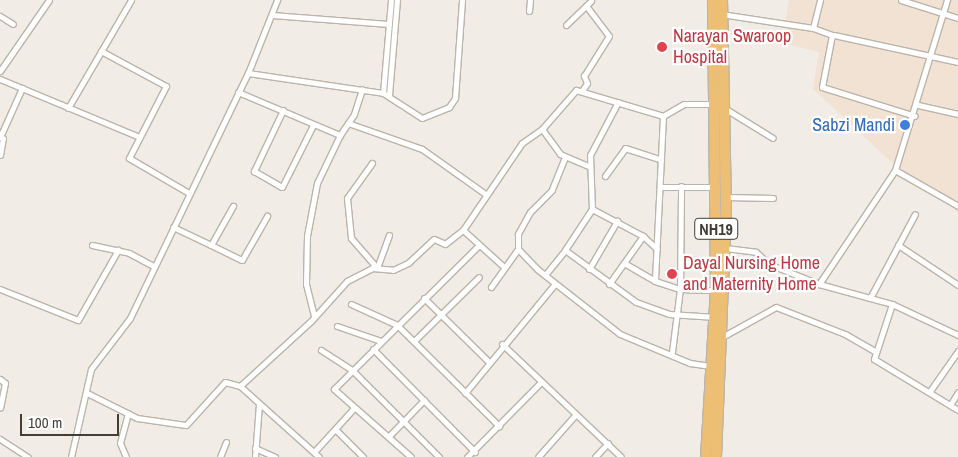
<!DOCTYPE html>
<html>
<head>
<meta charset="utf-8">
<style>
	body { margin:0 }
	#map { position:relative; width:958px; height:457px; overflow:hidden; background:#f1ede6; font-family:"Archivo Narrow",sans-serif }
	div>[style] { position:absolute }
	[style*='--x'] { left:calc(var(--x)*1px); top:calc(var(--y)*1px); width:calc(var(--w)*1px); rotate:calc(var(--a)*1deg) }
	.commercial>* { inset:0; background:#f1e2d3 }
	.roads { filter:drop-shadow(1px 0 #bbb4a9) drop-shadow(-1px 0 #bbb4a9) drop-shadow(0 1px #bbb4a9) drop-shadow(0 -1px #bbb4a9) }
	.street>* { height:5px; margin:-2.5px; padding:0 2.5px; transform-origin:2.5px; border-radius:2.5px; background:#fff }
	.highway>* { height:10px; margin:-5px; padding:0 5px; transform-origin:5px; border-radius:5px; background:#edbf74 }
	.dots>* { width:14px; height:14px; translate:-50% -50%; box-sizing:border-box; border:2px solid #fff; border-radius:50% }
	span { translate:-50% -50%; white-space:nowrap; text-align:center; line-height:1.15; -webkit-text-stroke:4.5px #fff; paint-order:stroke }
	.shield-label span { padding:1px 4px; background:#fff; border:1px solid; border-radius:4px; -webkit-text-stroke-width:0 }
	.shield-label { font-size:16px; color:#423d36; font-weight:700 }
	.health-label { font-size:18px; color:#be3a42 }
	.left { translate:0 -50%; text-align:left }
	.shop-label { font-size:18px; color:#366cbe }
	.right { translate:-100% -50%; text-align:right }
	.scale { position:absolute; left:20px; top:414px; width:99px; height:22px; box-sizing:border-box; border:2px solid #423d36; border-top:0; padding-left:6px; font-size:15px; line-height:18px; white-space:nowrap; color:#423d36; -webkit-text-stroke:4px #fff; paint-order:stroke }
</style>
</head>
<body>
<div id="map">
	<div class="commercial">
		<i style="clip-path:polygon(789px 0,958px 0,958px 212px,889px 160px,813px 89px,819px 52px,782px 43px)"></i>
	</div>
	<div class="roads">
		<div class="street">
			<i style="--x:820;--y:0;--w:29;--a:104"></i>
			<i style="--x:813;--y:28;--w:20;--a:20"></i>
			<i style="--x:832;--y:35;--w:53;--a:100.9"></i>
			<i style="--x:822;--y:87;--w:97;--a:17.3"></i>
			<i style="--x:901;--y:0;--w:60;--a:17.5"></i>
			<i style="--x:529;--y:11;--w:11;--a:-85"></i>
			<i style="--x:721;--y:14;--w:93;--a:8.7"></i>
			<i style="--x:272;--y:15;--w:117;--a:4.4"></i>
			<i style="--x:0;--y:16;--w:15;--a:32"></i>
			<i style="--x:566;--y:25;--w:35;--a:-44"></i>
			<i style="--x:834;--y:35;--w:127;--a:12.3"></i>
			<i style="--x:101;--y:51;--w:74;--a:28.3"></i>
			<i style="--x:166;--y:86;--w:81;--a:117.2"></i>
			<i style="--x:129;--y:158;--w:69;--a:30.3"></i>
			<i style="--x:0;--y:71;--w:86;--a:-55.4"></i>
			<i style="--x:248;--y:73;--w:136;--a:8.4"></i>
			<i style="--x:383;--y:93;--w:93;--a:-85.1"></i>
			<i style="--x:0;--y:79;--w:151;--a:22.6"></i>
			<i style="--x:582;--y:91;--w:9;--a:-58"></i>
			<i style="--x:587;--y:83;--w:8;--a:-113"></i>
			<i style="--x:584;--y:76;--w:47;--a:-58"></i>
			<i style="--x:609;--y:36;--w:38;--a:-127"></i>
			<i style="--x:238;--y:92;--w:111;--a:22.9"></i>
			<i style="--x:340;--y:135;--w:53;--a:115.6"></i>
			<i style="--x:317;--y:183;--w:54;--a:100.7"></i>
			<i style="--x:307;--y:236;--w:48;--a:91.2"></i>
			<i style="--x:306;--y:284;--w:33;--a:76"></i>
			<i style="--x:383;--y:93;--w:46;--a:32.7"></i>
			<i style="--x:422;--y:118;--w:29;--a:-22"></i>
			<i style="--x:449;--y:107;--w:11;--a:-56"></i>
			<i style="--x:455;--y:98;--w:98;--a:-85.9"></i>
			<i style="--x:389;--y:95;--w:95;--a:-85.2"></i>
			<i style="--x:618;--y:102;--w:60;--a:117.8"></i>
			<i style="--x:590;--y:155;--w:54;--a:87.9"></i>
			<i style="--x:592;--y:209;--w:58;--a:27.9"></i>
			<i style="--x:643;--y:236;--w:19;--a:43"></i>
			<i style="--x:918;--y:105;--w:41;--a:12.7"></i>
			<i style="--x:68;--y:108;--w:125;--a:-59.7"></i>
			<i style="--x:724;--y:108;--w:57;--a:31.5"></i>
			<i style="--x:283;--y:110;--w:68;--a:115.4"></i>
			<i style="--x:254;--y:171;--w:32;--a:30"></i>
			<i style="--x:282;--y:187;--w:69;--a:-63.4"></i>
			<i style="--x:663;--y:116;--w:165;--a:92.8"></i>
			<i style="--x:655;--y:281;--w:26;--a:18"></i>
			<i style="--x:680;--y:289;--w:36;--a:2"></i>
			<i style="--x:348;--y:123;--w:78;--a:19.4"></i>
			<i style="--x:422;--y:149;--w:76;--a:35.4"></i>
			<i style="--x:542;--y:129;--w:31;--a:54"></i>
			<i style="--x:560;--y:154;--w:30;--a:23"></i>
			<i style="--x:340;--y:135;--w:25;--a:-56"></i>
			<i style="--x:354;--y:114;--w:26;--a:-72"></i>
			<i style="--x:0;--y:137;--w:54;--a:-65.8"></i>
			<i style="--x:0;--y:155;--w:17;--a:-80"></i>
			<i style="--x:565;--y:157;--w:35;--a:112"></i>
			<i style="--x:552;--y:190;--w:31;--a:135"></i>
			<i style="--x:530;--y:212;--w:25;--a:119"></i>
			<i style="--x:518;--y:234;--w:15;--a:90"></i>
			<i style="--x:518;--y:249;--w:28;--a:46"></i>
			<i style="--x:537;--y:269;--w:105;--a:38.1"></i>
			<i style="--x:620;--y:334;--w:76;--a:22.5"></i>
			<i style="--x:690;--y:363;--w:21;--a:8"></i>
			<i style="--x:372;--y:163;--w:43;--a:125.5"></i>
			<i style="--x:347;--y:198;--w:40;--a:84.3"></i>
			<i style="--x:351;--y:238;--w:40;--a:49"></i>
			<i style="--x:377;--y:268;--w:35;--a:-70"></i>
			<i style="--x:895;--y:170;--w:73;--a:29.7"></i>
			<i style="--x:605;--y:176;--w:34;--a:-54"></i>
			<i style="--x:625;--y:148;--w:38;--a:18"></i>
			<i style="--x:660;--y:187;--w:55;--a:0"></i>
			<i style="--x:726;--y:197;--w:47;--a:1.2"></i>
			<i style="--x:592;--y:209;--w:49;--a:123.4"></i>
			<i style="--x:565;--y:250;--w:88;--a:36.2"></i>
			<i style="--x:636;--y:302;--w:35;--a:20"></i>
			<i style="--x:669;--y:314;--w:47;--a:3.7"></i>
			<i style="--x:173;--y:227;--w:42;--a:25.3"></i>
			<i style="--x:211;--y:245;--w:45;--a:-60.6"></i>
			<i style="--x:92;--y:245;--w:38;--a:12"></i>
			<i style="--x:129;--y:253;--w:27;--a:28"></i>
			<i style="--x:211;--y:245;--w:34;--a:26"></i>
			<i style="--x:242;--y:260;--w:51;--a:-60.4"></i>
			<i style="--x:898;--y:245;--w:72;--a:33.7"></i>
			<i style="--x:725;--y:248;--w:31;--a:7"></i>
			<i style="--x:756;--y:252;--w:18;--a:43"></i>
			<i style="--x:769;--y:264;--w:54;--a:21.8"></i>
			<i style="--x:819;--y:284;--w:76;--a:15.3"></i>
			<i style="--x:892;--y:304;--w:73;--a:25.2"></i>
			<i style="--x:624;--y:263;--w:36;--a:30"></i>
			<i style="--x:504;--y:267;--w:55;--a:-137.9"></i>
			<i style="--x:463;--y:230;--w:105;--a:-55.9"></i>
			<i style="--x:522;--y:143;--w:24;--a:-35"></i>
			<i style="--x:542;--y:129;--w:52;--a:-48.9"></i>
			<i style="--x:576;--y:90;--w:91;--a:16.6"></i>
			<i style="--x:663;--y:116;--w:24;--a:-30"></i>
			<i style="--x:684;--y:104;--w:30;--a:0"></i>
			<i style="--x:589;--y:269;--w:56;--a:-59.7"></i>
			<i style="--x:545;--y:275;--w:32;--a:-51"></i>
			<i style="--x:609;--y:284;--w:59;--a:-54.7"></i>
			<i style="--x:819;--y:284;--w:137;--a:-56.3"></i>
			<i style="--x:895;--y:170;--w:178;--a:-73"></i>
			<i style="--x:491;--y:287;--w:47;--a:-54.6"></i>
			<i style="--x:0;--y:289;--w:84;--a:21.7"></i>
			<i style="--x:78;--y:320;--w:81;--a:-60.3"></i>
			<i style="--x:424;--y:298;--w:91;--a:44.6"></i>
			<i style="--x:870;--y:298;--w:95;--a:-61.8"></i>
			<i style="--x:351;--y:304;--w:51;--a:24.5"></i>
			<i style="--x:397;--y:325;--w:144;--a:44.7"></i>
			<i style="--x:892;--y:304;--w:58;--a:108.1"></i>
			<i style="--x:874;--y:359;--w:98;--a:31.3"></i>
			<i style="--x:337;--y:326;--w:46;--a:18.8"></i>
			<i style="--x:722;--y:337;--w:62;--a:-29.1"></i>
			<i style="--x:776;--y:307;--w:74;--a:21.4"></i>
			<i style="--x:845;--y:334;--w:36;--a:30"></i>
			<i style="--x:414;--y:341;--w:91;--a:-44.6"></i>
			<i style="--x:502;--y:344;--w:164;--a:43.5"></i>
			<i style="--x:373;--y:349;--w:145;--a:45.3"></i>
			<i style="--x:321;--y:350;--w:38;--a:33"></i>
			<i style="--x:353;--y:371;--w:122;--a:45"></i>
			<i style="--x:672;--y:352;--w:64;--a:-82.8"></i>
			<i style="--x:680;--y:289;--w:103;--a:-89.4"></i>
			<i style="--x:0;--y:379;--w:6;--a:39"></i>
			<i style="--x:5;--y:383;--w:25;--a:101"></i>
			<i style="--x:240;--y:386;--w:96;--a:-42.5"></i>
			<i style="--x:311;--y:321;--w:54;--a:-48"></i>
			<i style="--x:347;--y:281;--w:28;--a:-27"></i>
			<i style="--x:372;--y:268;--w:21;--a:5"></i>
			<i style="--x:393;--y:270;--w:17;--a:-25"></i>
			<i style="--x:408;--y:263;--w:35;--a:-43"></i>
			<i style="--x:434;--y:239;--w:12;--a:24"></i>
			<i style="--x:445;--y:244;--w:23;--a:-38"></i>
			<i style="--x:930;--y:391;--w:49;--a:-55"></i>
			<i style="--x:87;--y:393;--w:56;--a:26.6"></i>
			<i style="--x:137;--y:418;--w:49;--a:8.1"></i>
			<i style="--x:186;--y:425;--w:58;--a:-47.8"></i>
			<i style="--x:225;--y:382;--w:16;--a:15"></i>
			<i style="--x:240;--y:386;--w:106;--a:41.9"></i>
			<i style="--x:465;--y:393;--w:141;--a:-50.5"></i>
			<i style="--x:950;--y:405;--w:15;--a:-58"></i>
			<i style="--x:335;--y:429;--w:40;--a:45"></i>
			<i style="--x:390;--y:435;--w:49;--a:-45.8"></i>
			<i style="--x:0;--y:439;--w:33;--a:33"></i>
			<i style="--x:255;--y:448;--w:22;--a:24"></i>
			<i style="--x:314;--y:452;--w:59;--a:-47.7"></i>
			<i style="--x:71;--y:457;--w:90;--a:-77.2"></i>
			<i style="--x:91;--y:369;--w:64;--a:-52.6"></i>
			<i style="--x:130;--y:318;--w:272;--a:-64.3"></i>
			<i style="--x:248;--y:73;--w:79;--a:-68.3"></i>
			<i style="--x:126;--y:457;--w:15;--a:-113"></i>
			<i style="--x:120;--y:443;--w:31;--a:-75"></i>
			<i style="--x:220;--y:457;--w:16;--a:-68"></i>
			<i style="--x:255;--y:457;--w:53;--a:-85.7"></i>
			<i style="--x:411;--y:457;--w:103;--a:-138.6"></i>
			<i style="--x:334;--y:389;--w:204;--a:-44.8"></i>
			<i style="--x:467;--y:457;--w:104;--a:-45.4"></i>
			<i style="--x:538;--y:457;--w:57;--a:-48.5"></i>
			<i style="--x:595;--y:457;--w:19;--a:-47"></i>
		</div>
		<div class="highway">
			<i style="--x:706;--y:457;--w:167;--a:-86.6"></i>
			<i style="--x:716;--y:290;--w:290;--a:-90.6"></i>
			<i style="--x:716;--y:457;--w:249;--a:-87.7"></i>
			<i style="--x:726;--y:208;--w:208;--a:-91.1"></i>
		</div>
	</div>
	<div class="dots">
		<i style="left:662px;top:47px;background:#e0444e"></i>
		<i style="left:905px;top:125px;background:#3f7fe0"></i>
		<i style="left:672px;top:274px;background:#e0444e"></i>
	</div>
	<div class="shield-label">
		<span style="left:716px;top:229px">NH19</span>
	</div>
	<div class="health-label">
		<span class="left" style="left:673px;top:47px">Narayan Swaroop<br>Hospital</span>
		<span class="left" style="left:683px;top:274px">Dayal Nursing Home<br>and Maternity Home</span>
	</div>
	<div class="shop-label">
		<span class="right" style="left:895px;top:125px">Sabzi Mandi</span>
	</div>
	<div class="scale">100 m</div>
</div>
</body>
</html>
